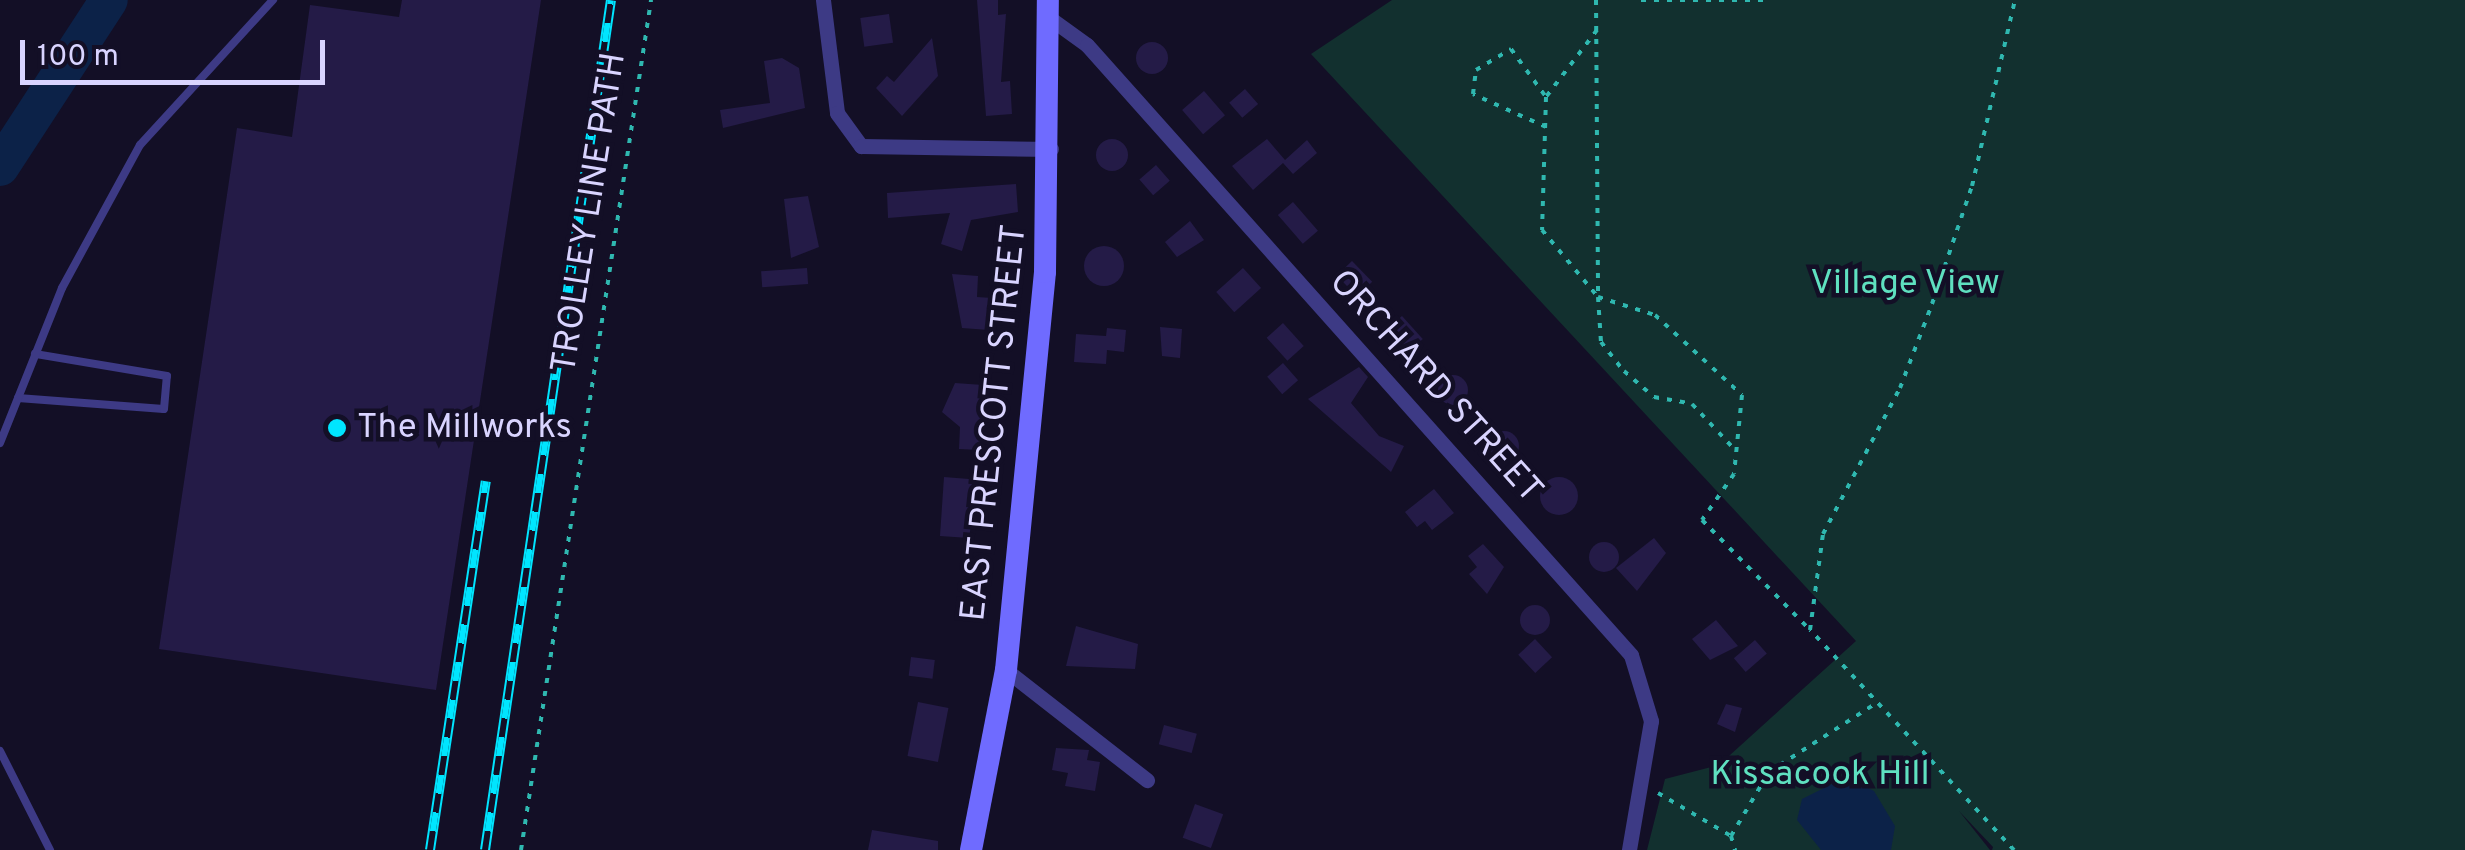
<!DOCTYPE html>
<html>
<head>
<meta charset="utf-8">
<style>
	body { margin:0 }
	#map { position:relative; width:2465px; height:850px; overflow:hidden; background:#130f26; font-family:Overpass,sans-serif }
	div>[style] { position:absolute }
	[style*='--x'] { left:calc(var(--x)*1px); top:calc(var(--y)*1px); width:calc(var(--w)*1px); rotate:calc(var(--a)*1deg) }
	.green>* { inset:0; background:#12302f }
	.water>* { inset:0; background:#0c2248 }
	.river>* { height:38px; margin:-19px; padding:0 19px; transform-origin:19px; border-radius:19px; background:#0c2248 }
	.building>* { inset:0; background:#241b47; transform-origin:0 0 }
	.round { border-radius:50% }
	.path>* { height:4px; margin-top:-2px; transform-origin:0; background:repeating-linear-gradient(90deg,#2fb8b0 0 5px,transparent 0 13px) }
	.service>* { height:8px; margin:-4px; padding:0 4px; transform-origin:4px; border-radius:4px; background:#3d3a85 }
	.minor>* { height:15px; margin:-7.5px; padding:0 7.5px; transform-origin:7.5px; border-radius:7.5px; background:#3d3a85 }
	.secondary>* { height:22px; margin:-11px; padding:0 11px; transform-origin:11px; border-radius:11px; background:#6f6bff }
	.rail>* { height:10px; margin-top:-5px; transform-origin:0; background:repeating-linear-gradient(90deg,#130f26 0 19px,#00e5ff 0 38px); box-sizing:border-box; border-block:2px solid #00e5ff }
	.dots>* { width:28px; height:28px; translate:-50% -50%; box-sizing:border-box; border:5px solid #130f26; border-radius:50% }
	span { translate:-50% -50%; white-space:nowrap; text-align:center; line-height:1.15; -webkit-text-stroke:9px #130f26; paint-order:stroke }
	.street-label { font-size:35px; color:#d9d4ff }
	.park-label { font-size:35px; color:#5fe0c0 }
	.poi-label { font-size:35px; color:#d9d4ff }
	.left { translate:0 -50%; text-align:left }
	.scale { position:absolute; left:20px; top:40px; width:305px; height:45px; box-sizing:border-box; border:5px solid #d9d4ff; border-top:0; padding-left:12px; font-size:30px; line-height:35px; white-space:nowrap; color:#d9d4ff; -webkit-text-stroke:8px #130f26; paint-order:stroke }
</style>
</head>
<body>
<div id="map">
	<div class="green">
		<i style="clip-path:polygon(1392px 0,2465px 0,2465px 850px,1992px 850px,1993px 847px,1959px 811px,1990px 850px,1647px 850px,1665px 779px,1719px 765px,1856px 641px,1311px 54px)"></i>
	</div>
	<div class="water">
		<i style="clip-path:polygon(1846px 777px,1874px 791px,1895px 826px,1891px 850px,1821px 850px,1797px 820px,1802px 799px)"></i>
	</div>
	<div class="river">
		<i style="--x:0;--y:167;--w:199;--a:-56.9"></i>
	</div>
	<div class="building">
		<i style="clip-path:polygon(402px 0,541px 0,436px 690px,159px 649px,237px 128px,292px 137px,310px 5px,399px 17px)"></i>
		<i style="clip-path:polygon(977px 0,998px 0,998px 15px,1006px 14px,1001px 82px,1010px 81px,1012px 114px,986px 116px)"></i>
		<i style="left:889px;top:14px;width:29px;height:29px;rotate:82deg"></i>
		<i style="clip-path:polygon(932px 38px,938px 76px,902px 116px,876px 88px,887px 76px,894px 82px)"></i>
		<i class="round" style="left:1136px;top:42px;width:32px;height:32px"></i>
		<i style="clip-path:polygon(782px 58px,799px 68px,805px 108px,723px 128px,720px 110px,770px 103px,764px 61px)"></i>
		<i style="left:1245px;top:89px;width:20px;height:21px;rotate:49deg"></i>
		<i style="left:1204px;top:91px;width:32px;height:29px;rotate:49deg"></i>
		<i style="clip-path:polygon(1267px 139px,1285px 160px,1307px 140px,1317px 153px,1293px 174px,1283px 163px,1253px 190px,1232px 166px)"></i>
		<i class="round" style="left:1096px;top:139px;width:32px;height:32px"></i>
		<i style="left:1156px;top:165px;width:21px;height:22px;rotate:49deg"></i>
		<i style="clip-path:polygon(1016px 184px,1018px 212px,971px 220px,962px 251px,941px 244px,950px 213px,888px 218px,887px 193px)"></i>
		<i style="clip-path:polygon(808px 196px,819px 247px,791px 258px,784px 199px)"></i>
		<i style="left:1293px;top:202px;width:38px;height:20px;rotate:49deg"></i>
		<i style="clip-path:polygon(1190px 221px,1204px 240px,1177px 257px,1165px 242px)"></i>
		<i class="round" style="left:1084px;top:246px;width:40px;height:40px"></i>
		<i style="left:1352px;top:261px;width:29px;height:21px;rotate:46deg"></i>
		<i style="left:807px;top:268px;width:16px;height:46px;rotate:86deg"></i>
		<i style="left:1243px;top:268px;width:27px;height:36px;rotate:48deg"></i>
		<i style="clip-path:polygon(952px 274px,978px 276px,977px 297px,992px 298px,989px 330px,962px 328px)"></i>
		<i style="left:1402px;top:316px;width:31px;height:20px;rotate:48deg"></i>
		<i style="left:1283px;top:323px;width:31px;height:22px;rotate:48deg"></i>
		<i style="clip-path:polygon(1160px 327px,1182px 329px,1180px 358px,1162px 356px)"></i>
		<i style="clip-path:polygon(1107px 328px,1126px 330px,1124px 352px,1107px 350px,1106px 364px,1074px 362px,1076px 334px,1106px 336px)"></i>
		<i style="left:1283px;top:363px;width:23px;height:21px;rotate:49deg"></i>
		<i style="clip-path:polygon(1359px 367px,1368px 377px,1351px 403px,1379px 436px,1404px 446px,1391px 472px,1308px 399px)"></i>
		<i class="round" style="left:1438px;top:375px;width:30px;height:30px"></i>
		<i style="clip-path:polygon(955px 383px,983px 385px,980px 450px,959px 449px,960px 427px,942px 412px)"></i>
		<i class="round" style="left:1489px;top:431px;width:30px;height:30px"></i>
		<i style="clip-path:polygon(944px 477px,969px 479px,976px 491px,969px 538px,940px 536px)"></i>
		<i class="round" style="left:1540px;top:477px;width:38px;height:38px"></i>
		<i style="clip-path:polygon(1434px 489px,1454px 513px,1432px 530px,1425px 521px,1417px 527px,1405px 512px)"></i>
		<i style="clip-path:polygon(1654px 538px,1666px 553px,1637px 591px,1616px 568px)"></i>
		<i class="round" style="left:1589px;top:542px;width:30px;height:30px"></i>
		<i style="clip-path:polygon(1483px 544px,1504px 567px,1487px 594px,1469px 574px,1477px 567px,1468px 556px)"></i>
		<i class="round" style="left:1520px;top:605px;width:30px;height:30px"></i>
		<i style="clip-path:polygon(1716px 620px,1738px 646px,1710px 660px,1692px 639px)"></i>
		<i style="clip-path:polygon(1076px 626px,1138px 644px,1135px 669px,1066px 666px)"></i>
		<i style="left:1535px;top:639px;width:25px;height:23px;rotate:47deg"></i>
		<i style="left:1755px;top:640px;width:18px;height:28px;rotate:49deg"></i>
		<i style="left:911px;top:657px;width:24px;height:19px;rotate:7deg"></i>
		<i style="left:918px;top:702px;width:31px;height:55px;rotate:11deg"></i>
		<i style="clip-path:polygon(1726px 704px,1742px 708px,1735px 732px,1717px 724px)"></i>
		<i style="left:1164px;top:725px;width:34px;height:20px;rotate:15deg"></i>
		<i style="clip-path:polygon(1056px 748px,1089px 750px,1087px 760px,1100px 762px,1095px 791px,1065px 786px,1068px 773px,1052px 770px)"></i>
		<i style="left:1195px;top:804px;width:30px;height:36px;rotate:20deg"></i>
		<i style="clip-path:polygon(872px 830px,938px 841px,938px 850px,868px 850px)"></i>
	</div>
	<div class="path">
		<i style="--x:1596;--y:0;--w:297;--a:89.6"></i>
		<i style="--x:1598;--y:297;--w:60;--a:17.5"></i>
		<i style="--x:1655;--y:315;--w:118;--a:42.6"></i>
		<i style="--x:1742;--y:395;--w:79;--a:95.8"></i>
		<i style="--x:1734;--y:474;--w:56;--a:124.8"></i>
		<i style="--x:1702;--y:520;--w:154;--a:45.5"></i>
		<i style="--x:1641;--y:0;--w:122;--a:0"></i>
		<i style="--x:1597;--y:30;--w:84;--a:127.3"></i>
		<i style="--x:1546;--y:97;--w:133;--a:91.7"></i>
		<i style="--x:1542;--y:230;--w:87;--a:50.1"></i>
		<i style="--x:1598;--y:297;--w:45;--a:86.2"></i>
		<i style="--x:1601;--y:342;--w:37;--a:52"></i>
		<i style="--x:1624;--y:371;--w:40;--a:41"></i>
		<i style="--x:1654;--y:397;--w:39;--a:10"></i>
		<i style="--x:1692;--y:404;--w:64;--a:46.9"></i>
		<i style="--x:1546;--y:127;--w:80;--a:-155.7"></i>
		<i style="--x:1473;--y:94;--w:24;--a:-83"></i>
		<i style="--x:1476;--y:70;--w:41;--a:-31"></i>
		<i style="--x:1511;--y:49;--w:59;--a:53.9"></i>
		<i style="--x:1658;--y:793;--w:85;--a:30.5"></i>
		<i style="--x:1731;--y:836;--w:15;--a:74"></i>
		<i style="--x:1731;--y:836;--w:74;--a:-59.3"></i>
		<i style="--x:1769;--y:772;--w:126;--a:-32.7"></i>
		<i style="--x:521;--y:850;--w:860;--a:-81.3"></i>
		<i style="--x:2014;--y:850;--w:300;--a:-132.8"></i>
		<i style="--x:1810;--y:630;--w:97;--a:-82.3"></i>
		<i style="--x:1823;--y:534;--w:165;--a:-62.2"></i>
		<i style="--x:1900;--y:388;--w:90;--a:-69.1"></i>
		<i style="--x:1932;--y:304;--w:125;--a:-71.3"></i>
		<i style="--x:1972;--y:186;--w:191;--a:-77"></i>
	</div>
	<div class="service">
		<i style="--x:18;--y:398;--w:146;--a:4.3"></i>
		<i style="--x:164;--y:409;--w:33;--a:-85"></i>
		<i style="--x:167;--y:376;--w:134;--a:-170.5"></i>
		<i style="--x:0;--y:443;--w:167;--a:-68.2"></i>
		<i style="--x:62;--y:288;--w:163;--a:-61.4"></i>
		<i style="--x:140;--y:145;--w:197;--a:-47.5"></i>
		<i style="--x:0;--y:751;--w:111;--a:63.2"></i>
	</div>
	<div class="minor">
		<i style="--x:823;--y:0;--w:114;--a:82.9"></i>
		<i style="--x:837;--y:113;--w:41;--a:54"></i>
		<i style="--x:861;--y:146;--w:190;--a:0.9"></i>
		<i style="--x:1051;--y:19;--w:44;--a:35.8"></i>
		<i style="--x:1087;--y:45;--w:817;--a:48.27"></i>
		<i style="--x:1631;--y:655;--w:69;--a:73.1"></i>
		<i style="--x:1651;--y:721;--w:131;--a:99.7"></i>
		<i style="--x:1006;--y:670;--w:179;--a:38"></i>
	</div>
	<div class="secondary">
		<i style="--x:971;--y:850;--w:183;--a:-79"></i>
		<i style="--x:1006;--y:670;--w:400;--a:-84.4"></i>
		<i style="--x:1045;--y:272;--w:272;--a:-89.4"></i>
	</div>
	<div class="rail">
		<i style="--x:430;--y:850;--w:373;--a:-81.4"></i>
		<i style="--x:485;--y:850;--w:859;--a:-81.57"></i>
	</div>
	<div class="dots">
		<i style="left:337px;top:428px;background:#00e5ff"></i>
	</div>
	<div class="street-label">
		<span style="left:590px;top:213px;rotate:-81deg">TROLLEY LINE PATH</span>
		<span style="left:1435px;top:387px;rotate:48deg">ORCHARD STREET</span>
		<span style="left:995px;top:423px;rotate:-84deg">EAST PRESCOTT STREET</span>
	</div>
	<div class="park-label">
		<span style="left:1905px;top:284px">Village View</span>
		<span style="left:1820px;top:775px">Kissacook Hill</span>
	</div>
	<div class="poi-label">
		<span class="left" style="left:357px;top:428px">The Millworks</span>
	</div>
	<div class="scale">100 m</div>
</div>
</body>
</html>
